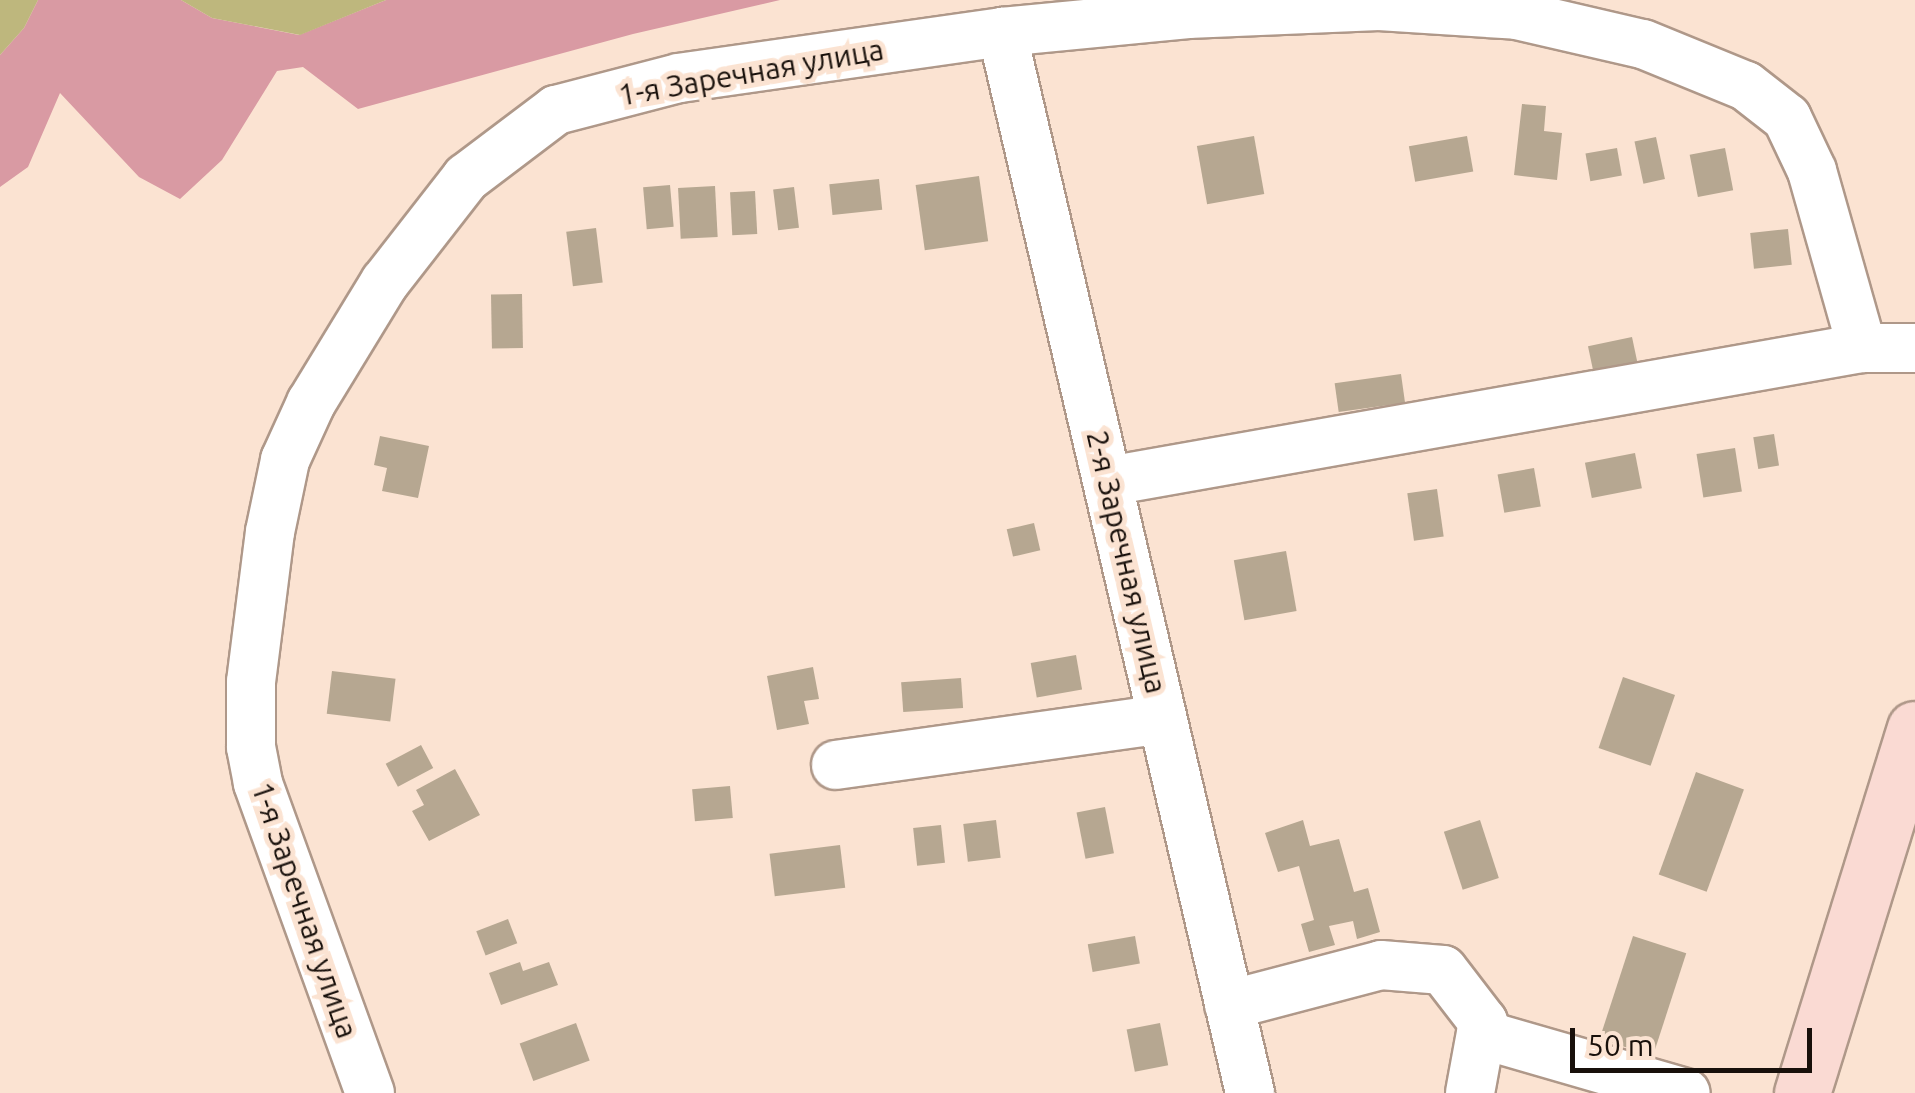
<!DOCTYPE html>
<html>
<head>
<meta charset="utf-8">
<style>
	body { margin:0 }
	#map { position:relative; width:1915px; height:1093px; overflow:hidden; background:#fbe3d2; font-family:Ubuntu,sans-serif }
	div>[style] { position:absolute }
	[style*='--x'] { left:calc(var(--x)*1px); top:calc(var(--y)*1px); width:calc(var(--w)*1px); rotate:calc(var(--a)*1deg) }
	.forest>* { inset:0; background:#d99aa3 }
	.water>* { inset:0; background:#beb77d }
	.building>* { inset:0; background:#b6a791; transform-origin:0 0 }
	.roads { filter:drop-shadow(2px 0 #af9889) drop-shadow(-2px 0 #af9889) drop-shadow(0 2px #af9889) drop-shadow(0 -2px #af9889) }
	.minor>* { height:48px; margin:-24px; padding:0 24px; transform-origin:24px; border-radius:24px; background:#fff }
	.major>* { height:55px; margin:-27.5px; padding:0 27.5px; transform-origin:27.5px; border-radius:27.5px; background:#fadad3 }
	span { translate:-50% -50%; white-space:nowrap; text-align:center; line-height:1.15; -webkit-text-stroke:10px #fbe3d2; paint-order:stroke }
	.street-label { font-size:30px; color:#18100b }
	.scale { position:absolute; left:1570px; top:1028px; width:242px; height:45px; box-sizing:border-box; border:5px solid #18100b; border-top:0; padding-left:12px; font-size:30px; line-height:35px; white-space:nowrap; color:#18100b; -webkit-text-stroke:8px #fbe3d2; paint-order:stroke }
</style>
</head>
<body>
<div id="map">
	<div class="forest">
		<i style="clip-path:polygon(38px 0,181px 0,212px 18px,299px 35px,386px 0,780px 0,633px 34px,358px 109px,303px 67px,277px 71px,222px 160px,180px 199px,139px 177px,60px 93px,28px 167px,0 187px,0 55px,24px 28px)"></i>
	</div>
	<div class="water">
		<i style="clip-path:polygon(0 0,38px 0,24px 28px,0 55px)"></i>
		<i style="clip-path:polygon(181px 0,386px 0,300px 35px,212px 18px)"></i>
	</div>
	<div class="building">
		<i style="clip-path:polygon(1522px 104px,1546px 106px,1544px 131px,1562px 133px,1557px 180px,1514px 175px)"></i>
		<i style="left:1254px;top:136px;width:59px;height:58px;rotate:80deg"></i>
		<i style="left:1467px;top:136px;width:36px;height:59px;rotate:80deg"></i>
		<i style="left:1656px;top:137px;width:43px;height:22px;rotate:78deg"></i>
		<i style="left:1617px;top:148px;width:28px;height:32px;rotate:80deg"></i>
		<i style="left:1725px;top:148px;width:43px;height:36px;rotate:79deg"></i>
		<i style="left:979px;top:176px;width:66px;height:64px;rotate:82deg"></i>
		<i style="left:879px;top:179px;width:31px;height:50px;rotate:84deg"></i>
		<i style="left:670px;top:185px;width:42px;height:27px;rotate:85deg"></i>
		<i style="left:715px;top:186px;width:51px;height:37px;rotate:87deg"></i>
		<i style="left:794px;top:187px;width:41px;height:21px;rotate:83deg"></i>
		<i style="left:755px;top:191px;width:43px;height:25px;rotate:87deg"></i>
		<i style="left:596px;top:228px;width:55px;height:30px;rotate:83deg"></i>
		<i style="left:1788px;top:229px;width:36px;height:38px;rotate:84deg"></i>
		<i style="left:522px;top:294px;width:54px;height:31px;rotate:89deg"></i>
		<i style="left:1632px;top:337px;width:25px;height:45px;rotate:78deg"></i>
		<i style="left:1401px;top:374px;width:29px;height:67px;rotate:82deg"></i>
		<i style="left:1774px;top:434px;width:32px;height:21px;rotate:81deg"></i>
		<i style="clip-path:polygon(380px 436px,429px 446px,418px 498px,382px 491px,387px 468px,374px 465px)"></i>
		<i style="left:1735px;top:448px;width:44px;height:39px;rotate:81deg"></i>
		<i style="left:1635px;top:453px;width:36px;height:51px;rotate:79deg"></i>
		<i style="left:1534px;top:468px;width:39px;height:37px;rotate:80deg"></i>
		<i style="left:1437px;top:489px;width:48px;height:30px;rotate:82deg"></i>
		<i style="left:1034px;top:523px;width:28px;height:28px;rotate:77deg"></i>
		<i style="left:1286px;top:551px;width:61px;height:53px;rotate:80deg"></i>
		<i style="left:1076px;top:655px;width:35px;height:46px;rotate:80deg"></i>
		<i style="clip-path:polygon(813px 667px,819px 699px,804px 701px,809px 724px,777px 730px,767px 676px)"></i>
		<i style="left:332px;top:671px;width:64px;height:43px;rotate:7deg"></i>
		<i style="left:1623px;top:677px;width:55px;height:75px;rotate:19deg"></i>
		<i style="left:961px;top:678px;width:30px;height:60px;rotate:86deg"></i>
		<i style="left:421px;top:745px;width:26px;height:40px;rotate:62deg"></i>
		<i style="clip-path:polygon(455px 769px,480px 815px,429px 841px,412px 811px,424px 805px,416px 790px)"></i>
		<i style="left:1696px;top:772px;width:51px;height:109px;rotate:20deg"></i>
		<i style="left:730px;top:786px;width:32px;height:38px;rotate:85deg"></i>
		<i style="left:1105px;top:807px;width:47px;height:29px;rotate:79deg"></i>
		<i style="left:996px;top:820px;width:38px;height:33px;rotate:83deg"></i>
		<i style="clip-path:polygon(1303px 820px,1310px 846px,1339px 839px,1354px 892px,1368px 888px,1380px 932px,1357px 939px,1353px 921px,1329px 926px,1335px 945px,1309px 952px,1301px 924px,1314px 920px,1299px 866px,1278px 872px,1265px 833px)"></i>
		<i style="left:1480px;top:820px;width:61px;height:38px;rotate:72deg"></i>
		<i style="left:941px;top:825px;width:38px;height:28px;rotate:84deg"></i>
		<i style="left:840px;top:845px;width:43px;height:71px;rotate:83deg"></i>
		<i style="left:508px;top:919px;width:26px;height:34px;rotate:69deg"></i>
		<i style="left:1135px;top:936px;width:28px;height:48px;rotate:80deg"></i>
		<i style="left:1633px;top:936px;width:56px;height:108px;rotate:18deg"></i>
		<i style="clip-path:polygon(520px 962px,523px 971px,549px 962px,558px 985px,501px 1005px,489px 973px)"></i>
		<i style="left:576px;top:1023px;width:40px;height:60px;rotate:70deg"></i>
		<i style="left:1160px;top:1023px;width:43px;height:34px;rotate:79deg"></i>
	</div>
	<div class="roads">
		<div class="minor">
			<i style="--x:1002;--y:32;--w:1090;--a:76.84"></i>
			<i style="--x:1109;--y:481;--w:765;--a:-10.02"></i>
			<i style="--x:1862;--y:348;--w:53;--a:0"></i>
			<i style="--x:836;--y:765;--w:329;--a:-8"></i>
			<i style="--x:1229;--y:1005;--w:157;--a:-14.7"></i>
			<i style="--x:1381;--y:965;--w:62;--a:4.6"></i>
			<i style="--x:1443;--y:970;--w:66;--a:52.4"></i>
			<i style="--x:1483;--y:1022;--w:72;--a:100.4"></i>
			<i style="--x:1481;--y:1034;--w:213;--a:16.1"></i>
			<i style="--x:370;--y:1093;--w:330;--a:-109.9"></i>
			<i style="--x:258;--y:783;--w:37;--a:-101"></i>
			<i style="--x:251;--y:747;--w:65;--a:-90"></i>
			<i style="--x:251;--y:682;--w:151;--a:-82.8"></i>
			<i style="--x:270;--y:532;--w:74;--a:-78.2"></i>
			<i style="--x:285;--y:460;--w:63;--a:-65.5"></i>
			<i style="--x:311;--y:403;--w:142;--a:-58.6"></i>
			<i style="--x:385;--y:282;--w:132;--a:-52.1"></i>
			<i style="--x:466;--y:178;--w:113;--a:-37.1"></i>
			<i style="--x:556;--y:110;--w:127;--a:-14.6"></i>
			<i style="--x:679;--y:78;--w:326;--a:-8.1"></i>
			<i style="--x:1002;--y:32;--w:187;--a:-5.5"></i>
			<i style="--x:1188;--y:14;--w:191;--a:-2.4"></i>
			<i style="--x:1379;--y:6;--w:138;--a:3.7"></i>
			<i style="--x:1517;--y:15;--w:129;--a:13"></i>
			<i style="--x:1643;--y:44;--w:111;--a:22.2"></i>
			<i style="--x:1746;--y:86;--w:52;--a:38"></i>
			<i style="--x:1787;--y:118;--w:59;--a:64.7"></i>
			<i style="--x:1812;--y:171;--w:184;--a:74.2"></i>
		</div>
		<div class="major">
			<i style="--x:1802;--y:1093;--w:381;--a:-72.8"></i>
		</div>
	</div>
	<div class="street-label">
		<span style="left:751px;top:72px;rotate:-10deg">1-я Заречная улица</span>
		<span style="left:1127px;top:562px;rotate:77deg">2-я Заречная улица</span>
		<span style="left:305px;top:910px;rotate:71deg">1-я Заречная улица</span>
	</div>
	<div class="scale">50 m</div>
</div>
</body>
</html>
